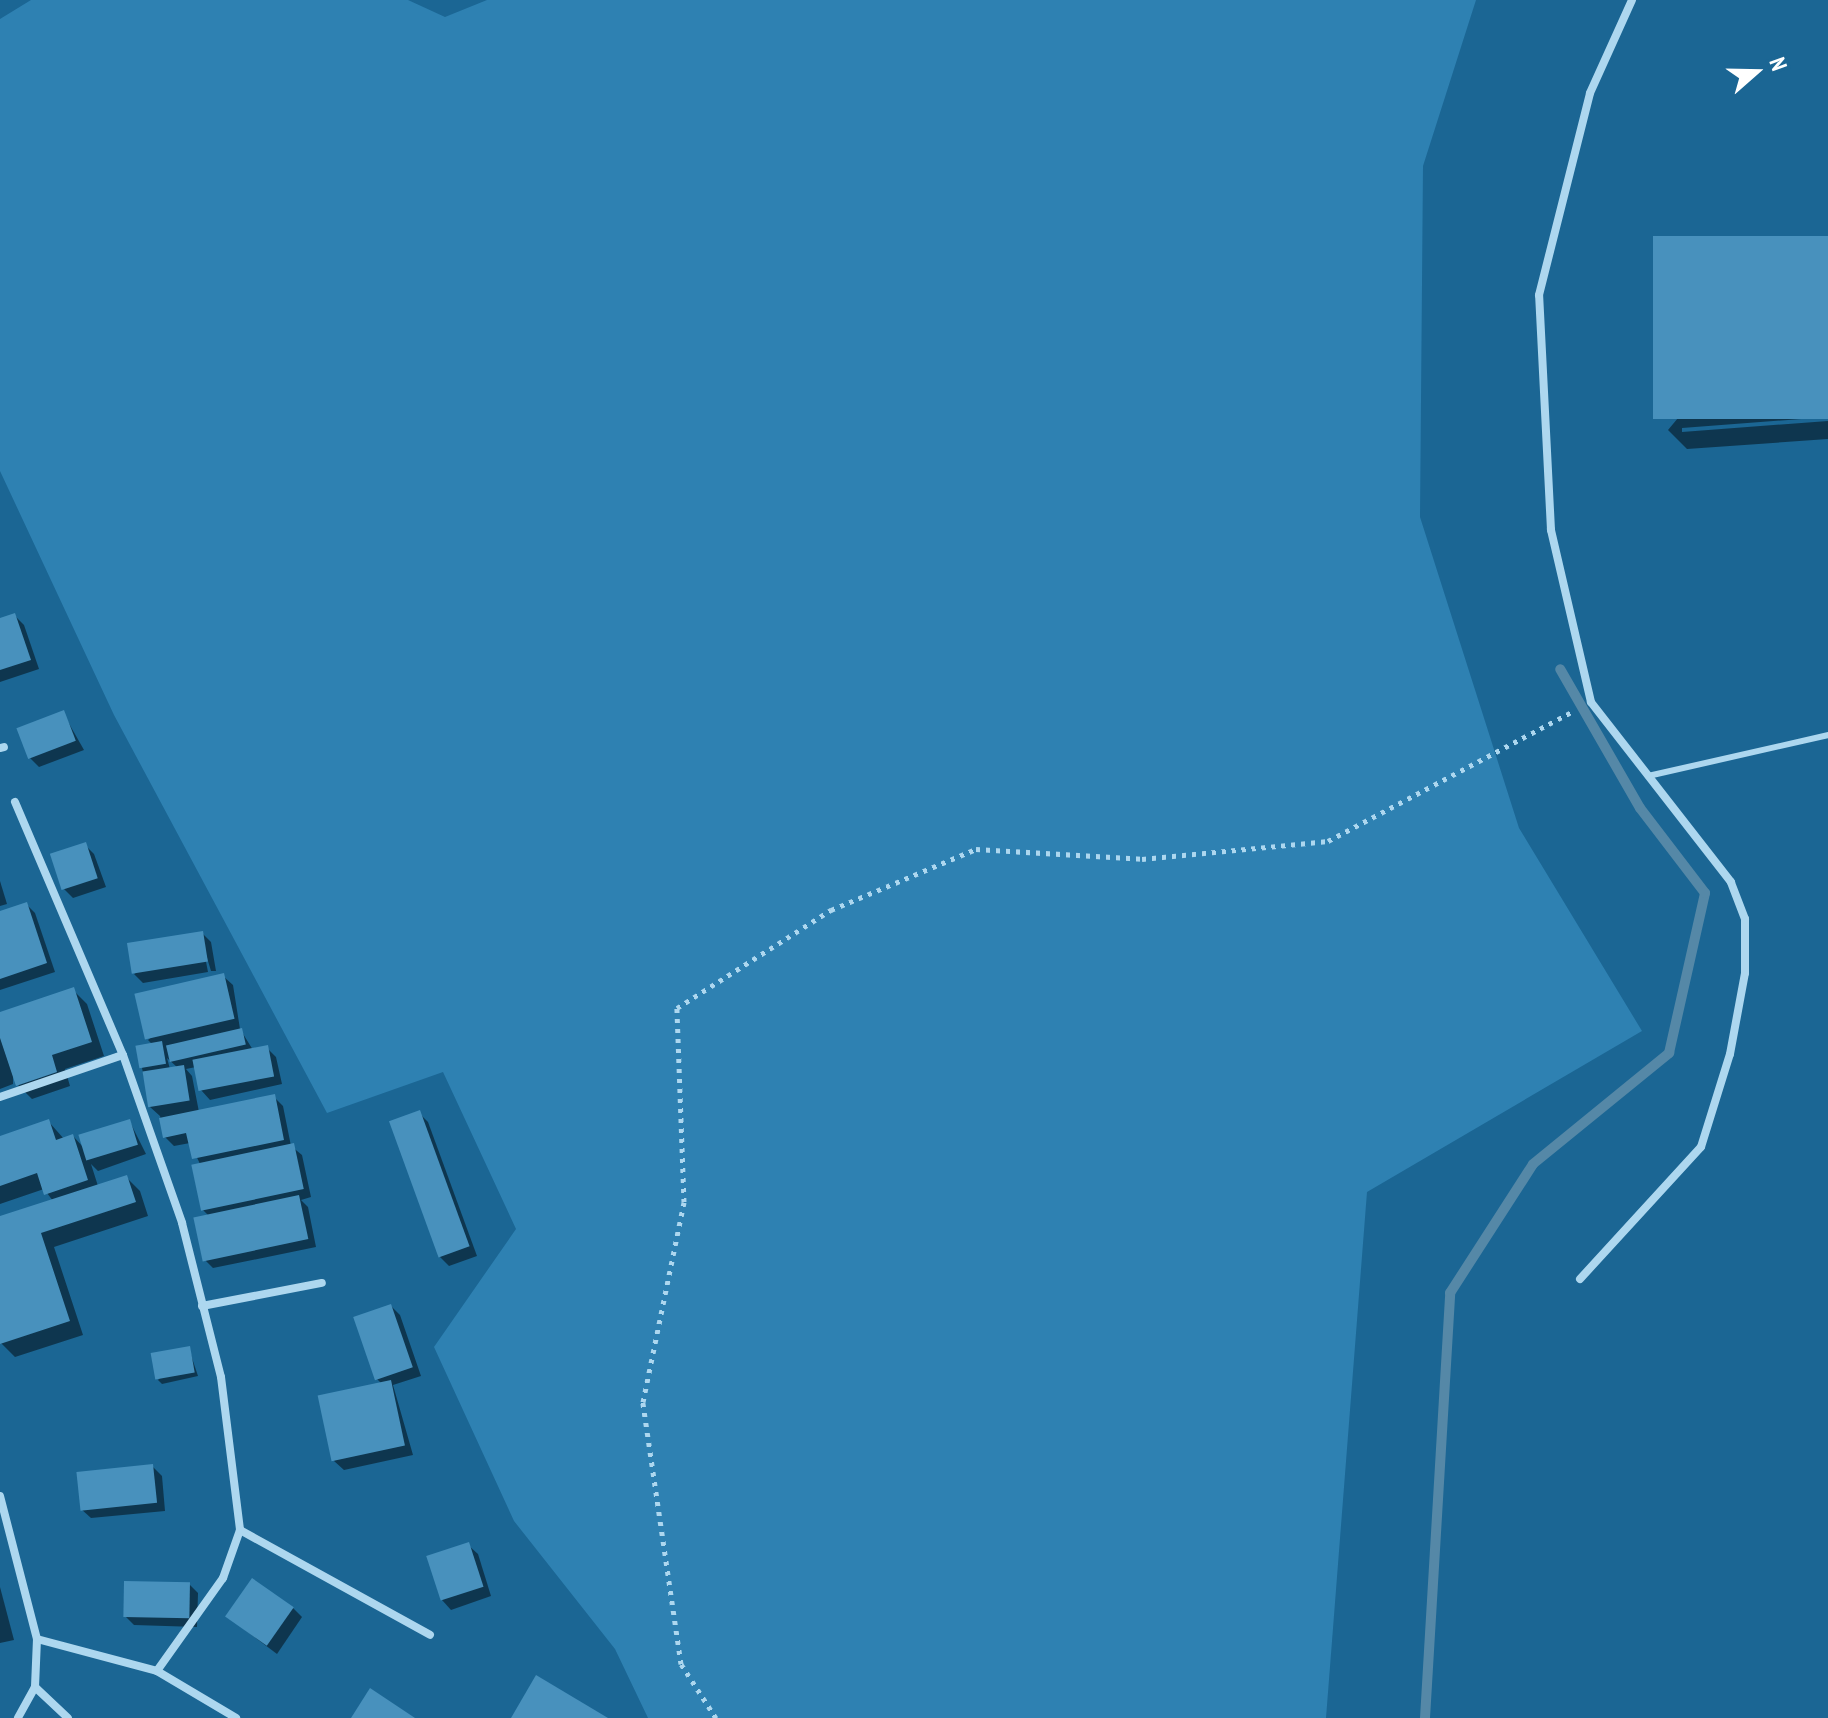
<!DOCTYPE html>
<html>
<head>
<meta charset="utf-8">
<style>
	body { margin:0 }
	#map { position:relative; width:1828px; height:1718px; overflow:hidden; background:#1b6694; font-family:"PT Sans Narrow",sans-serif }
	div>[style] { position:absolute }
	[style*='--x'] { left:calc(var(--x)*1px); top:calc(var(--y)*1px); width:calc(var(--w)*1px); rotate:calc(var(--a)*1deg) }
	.green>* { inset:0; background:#2e81b2 }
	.shadow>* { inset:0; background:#0007 }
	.stream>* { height:10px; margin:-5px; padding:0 5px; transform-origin:5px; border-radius:5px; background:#5588a7 }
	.building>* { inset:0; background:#4891bd; transform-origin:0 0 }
	.path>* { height:5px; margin-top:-2.5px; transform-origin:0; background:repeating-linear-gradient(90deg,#add7ef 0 4px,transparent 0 10px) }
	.lane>* { height:6px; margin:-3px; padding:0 3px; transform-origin:3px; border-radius:3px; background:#add7ef }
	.street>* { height:8px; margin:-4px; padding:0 4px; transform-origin:4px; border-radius:4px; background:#add7ef }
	span { translate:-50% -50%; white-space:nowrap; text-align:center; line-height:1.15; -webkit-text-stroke:6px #1b6694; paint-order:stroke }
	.north { position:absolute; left:1716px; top:32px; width:80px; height:80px; -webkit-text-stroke:6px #1b6694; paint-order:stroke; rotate:70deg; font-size:22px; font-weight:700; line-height:32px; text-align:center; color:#fff }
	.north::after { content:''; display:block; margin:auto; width:28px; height:36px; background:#fff; clip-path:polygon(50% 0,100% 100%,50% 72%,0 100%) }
</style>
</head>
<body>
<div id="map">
	<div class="green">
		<i style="clip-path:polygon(31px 0,408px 0,445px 17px,487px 0,1476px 0,1423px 166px,1420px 517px,1519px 828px,1642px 1031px,1367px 1192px,1326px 1718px,648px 1718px,615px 1649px,514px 1521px,434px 1347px,516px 1229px,443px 1072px,327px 1113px,114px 715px,0 471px,0 19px)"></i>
	</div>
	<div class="shadow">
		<i style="clip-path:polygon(1828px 238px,1828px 417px,1682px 428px,1682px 432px,1828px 421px,1828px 439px,1687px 449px,1668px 430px)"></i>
		<i style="clip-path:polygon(15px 616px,24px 625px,39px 669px,0 682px,0 620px)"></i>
		<i style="clip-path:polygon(63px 713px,84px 750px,39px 767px,30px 758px)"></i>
		<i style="clip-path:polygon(85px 845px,94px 854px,106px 887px,73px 898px,64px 889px)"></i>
		<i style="clip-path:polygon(0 881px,7px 904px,0 906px)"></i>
		<i style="clip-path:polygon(26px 904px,35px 913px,55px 972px,0 990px,0 913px)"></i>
		<i style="clip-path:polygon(202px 933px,211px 942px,216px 971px,211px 971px,202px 941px,208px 972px,143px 983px,134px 974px)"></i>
		<i style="clip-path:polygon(evenodd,223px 976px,233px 985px,240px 1029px,253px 1050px,267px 1048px,276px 1057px,282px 1084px,210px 1100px,201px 1090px,196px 1067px,186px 1069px,192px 1076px,199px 1112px,274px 1097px,283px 1106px,291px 1146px,302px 1155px,311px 1197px,301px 1200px,308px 1207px,316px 1247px,213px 1268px,204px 1259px,209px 1216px,203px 1210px,201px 1166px,190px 1143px,174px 1146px,165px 1137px,160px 1116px,150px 1107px,142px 1068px,153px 1045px,148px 1040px,223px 976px,167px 1058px,178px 1068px,170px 1069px,167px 1058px)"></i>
		<i style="clip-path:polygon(73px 990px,87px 1004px,104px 1056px,65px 1069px,70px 1086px,32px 1099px,18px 1085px,13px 1069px,13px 1084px,0 1089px,0 1014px)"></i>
		<i style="clip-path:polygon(419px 1113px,428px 1122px,477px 1256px,449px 1266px,440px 1257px)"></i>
		<i style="clip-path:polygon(49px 1122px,64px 1139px,73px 1136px,84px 1148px,130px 1122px,146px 1154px,98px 1171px,91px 1164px,98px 1186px,126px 1177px,140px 1191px,148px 1216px,54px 1247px,83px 1335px,15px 1357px,0 1342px,0 1218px,53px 1201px,44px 1189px,0 1204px,0 1138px)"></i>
		<i style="clip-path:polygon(391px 1306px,400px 1315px,421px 1376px,393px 1385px,413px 1455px,344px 1470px,334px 1461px,382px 1384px,377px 1379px)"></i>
		<i style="clip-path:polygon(189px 1349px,198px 1376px,162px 1384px,158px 1380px)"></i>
		<i style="clip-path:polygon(152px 1466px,162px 1476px,165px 1511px,91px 1518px,81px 1509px)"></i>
		<i style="clip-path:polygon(468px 1545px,478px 1554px,491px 1596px,451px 1610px,442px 1600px)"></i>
		<i style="clip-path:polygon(189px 1584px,198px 1593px,197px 1627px,134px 1625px,125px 1616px)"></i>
		<i style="clip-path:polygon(0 1587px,14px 1640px,0 1643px)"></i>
		<i style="clip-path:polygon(293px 1608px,302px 1617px,277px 1654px,228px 1617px)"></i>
	</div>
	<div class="stream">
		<i style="--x:1425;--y:1718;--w:426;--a:-86.6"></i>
		<i style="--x:1450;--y:1293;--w:153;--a:-57.2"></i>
		<i style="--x:1533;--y:1164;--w:176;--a:-39.2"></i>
		<i style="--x:1669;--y:1053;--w:164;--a:-77.3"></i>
		<i style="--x:1705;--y:893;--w:107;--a:-127.4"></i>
		<i style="--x:1640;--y:808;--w:160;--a:-119.9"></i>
	</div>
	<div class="building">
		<i style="left:1828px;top:236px;width:183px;height:175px;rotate:90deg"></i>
		<i style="clip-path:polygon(15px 613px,31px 660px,0 670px,0 618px)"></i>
		<i style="left:64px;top:710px;width:33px;height:51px;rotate:69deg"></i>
		<i style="left:86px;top:842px;width:38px;height:38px;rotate:72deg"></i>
		<i style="clip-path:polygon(27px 902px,47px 963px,0 979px,0 911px)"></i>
		<i style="left:203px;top:931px;width:31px;height:77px;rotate:81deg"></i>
		<i style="left:224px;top:973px;width:47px;height:92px;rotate:77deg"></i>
		<i style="clip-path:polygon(74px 987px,92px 1042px,52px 1055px,57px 1072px,16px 1086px,0 1038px,0 1012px)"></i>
		<i style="left:242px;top:1028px;width:17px;height:78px;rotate:77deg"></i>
		<i style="left:162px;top:1041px;width:23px;height:27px;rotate:80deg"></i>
		<i style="left:268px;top:1045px;width:32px;height:77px;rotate:79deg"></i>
		<i style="left:184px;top:1065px;width:36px;height:42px;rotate:81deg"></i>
		<i style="clip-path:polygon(275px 1094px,284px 1140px,192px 1159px,186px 1133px,163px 1138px,159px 1118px)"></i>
		<i style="left:420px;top:1110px;width:145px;height:33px;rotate:70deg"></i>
		<i style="clip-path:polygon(49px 1119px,56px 1140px,73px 1134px,88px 1180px,44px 1195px,37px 1173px,0 1186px,0 1136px)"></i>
		<i style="left:130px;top:1119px;width:27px;height:54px;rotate:73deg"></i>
		<i style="left:294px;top:1143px;width:47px;height:105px;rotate:78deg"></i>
		<i style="clip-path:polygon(127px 1175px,136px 1202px,41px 1233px,70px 1321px,0 1344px,0 1216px)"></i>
		<i style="left:299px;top:1195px;width:45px;height:108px;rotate:78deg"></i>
		<i style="left:391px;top:1304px;width:67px;height:40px;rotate:71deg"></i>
		<i style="left:190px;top:1346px;width:27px;height:40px;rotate:80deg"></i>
		<i style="left:391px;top:1380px;width:67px;height:75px;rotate:78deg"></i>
		<i style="left:153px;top:1464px;width:39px;height:77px;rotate:84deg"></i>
		<i style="left:469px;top:1542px;width:47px;height:45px;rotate:72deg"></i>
		<i style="left:252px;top:1578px;width:51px;height:47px;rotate:35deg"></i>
		<i style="left:124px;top:1581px;width:66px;height:36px;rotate:1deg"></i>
		<i style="clip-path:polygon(536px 1675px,608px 1718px,511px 1718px)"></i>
		<i style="clip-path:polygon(370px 1688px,415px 1718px,351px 1718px)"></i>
	</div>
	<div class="path">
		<i style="--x:716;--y:1718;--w:64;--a:-122.9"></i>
		<i style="--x:681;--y:1664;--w:265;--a:-98.3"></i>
		<i style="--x:643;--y:1402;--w:204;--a:-78.4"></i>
		<i style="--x:684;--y:1202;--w:194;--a:-92.1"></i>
		<i style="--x:677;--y:1008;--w:183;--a:-32.5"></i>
		<i style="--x:831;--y:910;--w:157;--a:-22.8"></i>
		<i style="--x:976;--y:849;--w:166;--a:3.4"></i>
		<i style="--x:1142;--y:859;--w:187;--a:-5.5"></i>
		<i style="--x:1328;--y:841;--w:278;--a:-27.9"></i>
	</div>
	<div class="lane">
		<i style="--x:1648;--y:776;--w:185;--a:-12.8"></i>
	</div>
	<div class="street">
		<i style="--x:0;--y:748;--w:4;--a:-14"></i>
		<i style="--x:15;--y:802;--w:275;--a:66.9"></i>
		<i style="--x:123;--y:1055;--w:178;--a:70.6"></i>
		<i style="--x:182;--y:1223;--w:159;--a:75.8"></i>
		<i style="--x:221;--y:1377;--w:154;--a:82.9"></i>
		<i style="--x:240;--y:1530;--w:51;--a:109.5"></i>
		<i style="--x:223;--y:1578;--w:114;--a:125.4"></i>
		<i style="--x:0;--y:1097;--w:130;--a:-18.9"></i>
		<i style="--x:1580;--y:1279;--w:179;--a:-47.5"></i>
		<i style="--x:1701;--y:1147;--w:97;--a:-72.7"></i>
		<i style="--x:1730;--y:1054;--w:82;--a:-79.5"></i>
		<i style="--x:1745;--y:973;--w:54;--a:-90"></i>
		<i style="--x:1745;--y:919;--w:40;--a:-111"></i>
		<i style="--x:1731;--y:882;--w:228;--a:-127.9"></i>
		<i style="--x:1591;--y:702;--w:177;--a:-103.1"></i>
		<i style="--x:1551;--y:530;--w:235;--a:-92.9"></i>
		<i style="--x:1539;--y:295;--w:208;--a:-75.8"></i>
		<i style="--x:1590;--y:93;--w:102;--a:-65.7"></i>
		<i style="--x:202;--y:1306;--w:122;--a:-10.9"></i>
		<i style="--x:0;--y:1496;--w:148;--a:75.5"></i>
		<i style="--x:37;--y:1639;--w:48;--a:92.4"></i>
		<i style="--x:35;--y:1687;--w:35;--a:119"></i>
		<i style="--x:240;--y:1530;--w:217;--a:28.9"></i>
		<i style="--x:37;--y:1639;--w:124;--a:14.9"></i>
		<i style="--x:157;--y:1671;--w:92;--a:30.7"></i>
		<i style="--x:35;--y:1687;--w:45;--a:43.2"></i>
	</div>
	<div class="north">N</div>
</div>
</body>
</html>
